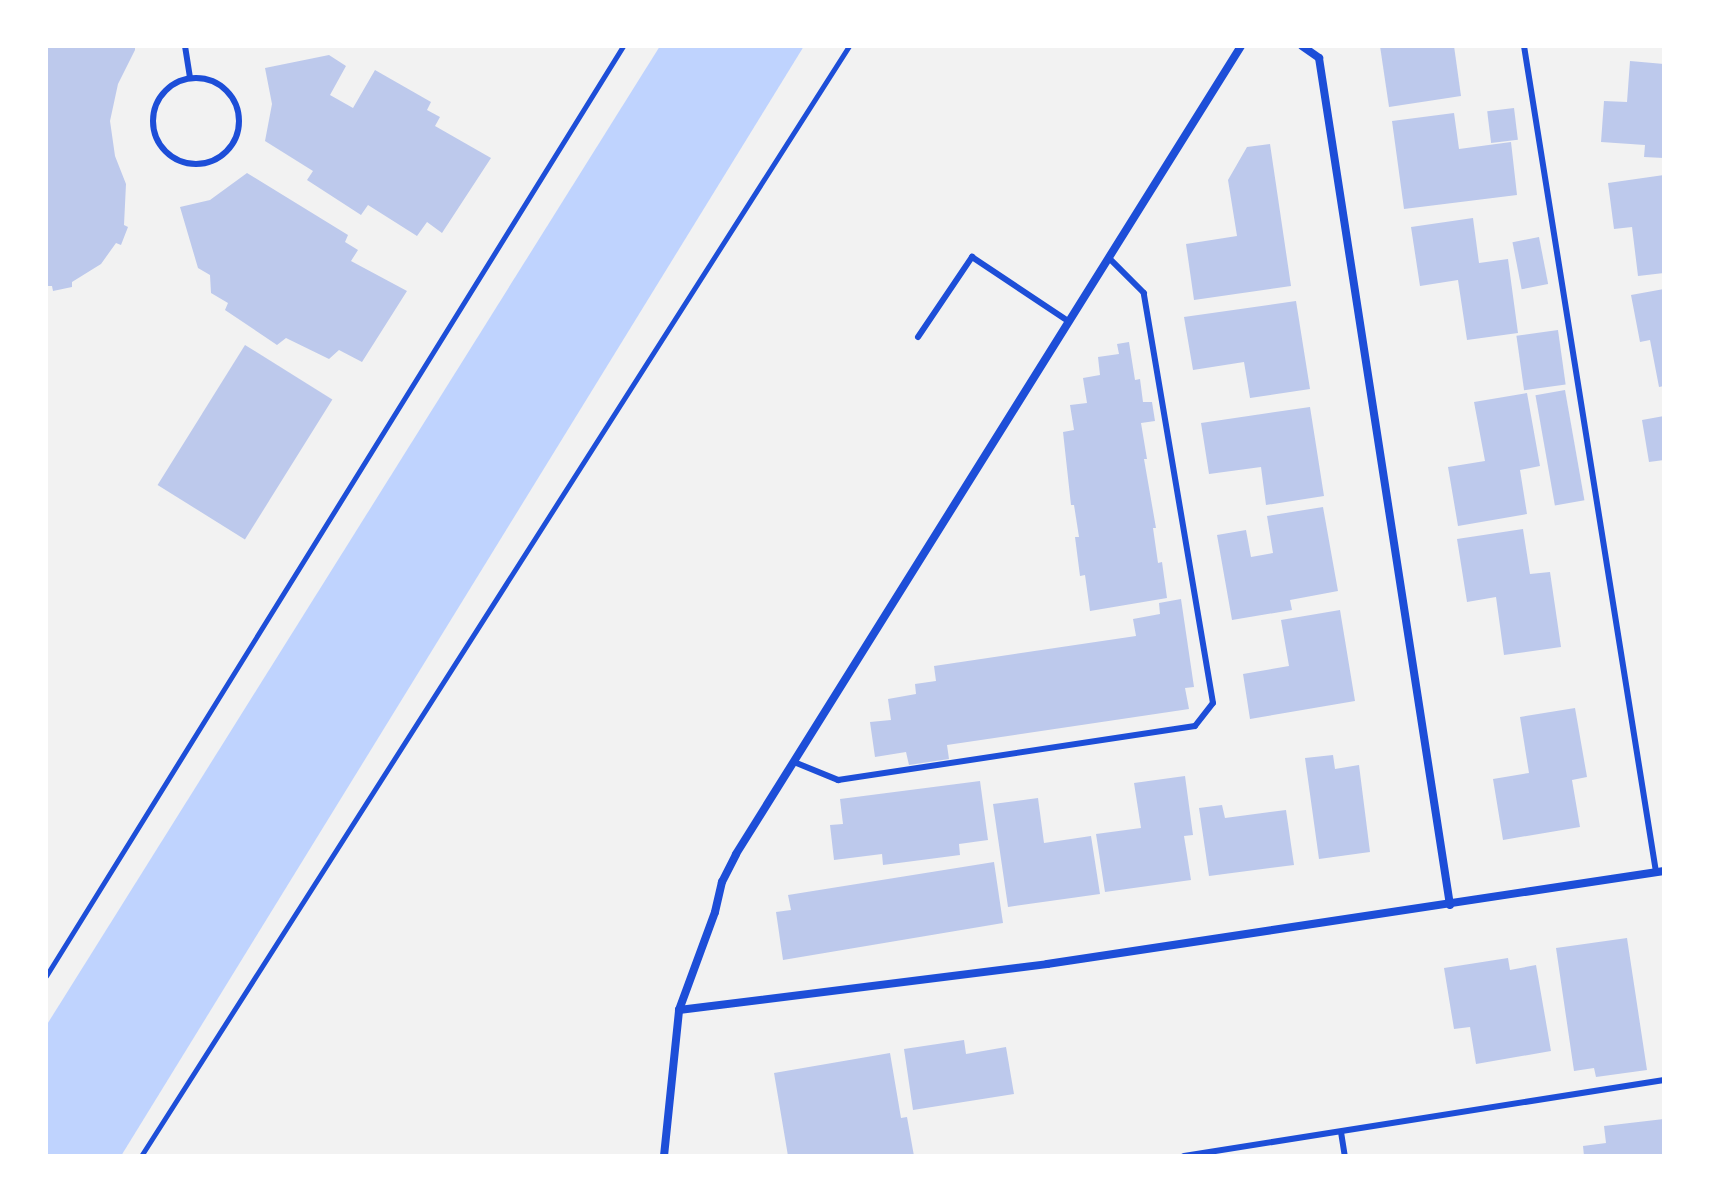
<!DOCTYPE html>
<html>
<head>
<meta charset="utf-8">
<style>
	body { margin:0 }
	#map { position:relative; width:1710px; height:1202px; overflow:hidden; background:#f2f2f2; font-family:"Exo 2",sans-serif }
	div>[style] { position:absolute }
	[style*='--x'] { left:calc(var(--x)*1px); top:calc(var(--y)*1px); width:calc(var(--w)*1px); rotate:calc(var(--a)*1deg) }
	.water>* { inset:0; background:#bfd3fe }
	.building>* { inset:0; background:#bdc9ec; transform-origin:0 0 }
	.path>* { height:5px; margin:-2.5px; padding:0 2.5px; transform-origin:2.5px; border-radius:2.5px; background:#1d4ed8 }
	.service>* { height:6px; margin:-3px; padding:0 3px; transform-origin:3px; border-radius:3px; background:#1d4ed8 }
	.service>.ring { margin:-3px; padding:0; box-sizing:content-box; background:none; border:6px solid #1d4ed8; border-radius:50% }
	.minor>* { height:8px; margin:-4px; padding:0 4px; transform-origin:4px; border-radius:4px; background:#1d4ed8 }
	span { translate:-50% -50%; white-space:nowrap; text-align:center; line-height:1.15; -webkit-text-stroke:8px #fff; paint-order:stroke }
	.frame { position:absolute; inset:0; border:48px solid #fff; pointer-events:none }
</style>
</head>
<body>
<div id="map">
	<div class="water">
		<i style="clip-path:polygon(660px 46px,804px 46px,121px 1156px,46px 1156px,46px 1026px)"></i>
	</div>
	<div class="building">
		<i style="clip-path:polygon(46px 46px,135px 46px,135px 50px,118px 84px,110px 121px,115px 156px,126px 184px,124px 225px,128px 227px,121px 245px,116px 243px,101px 264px,72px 282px,72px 287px,53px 291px,52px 286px,46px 286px)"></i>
		<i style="clip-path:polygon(1380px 46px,1454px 46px,1461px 96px,1389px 107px)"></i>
		<i style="clip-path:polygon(329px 55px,346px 66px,330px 95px,353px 108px,375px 70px,431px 102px,427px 110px,440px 117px,435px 126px,491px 158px,442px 233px,427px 222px,417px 236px,368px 205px,361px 215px,307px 180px,313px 171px,265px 141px,272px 104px,265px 68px)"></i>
		<i style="clip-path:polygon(1630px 61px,1664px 64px,1664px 158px,1644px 157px,1645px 145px,1601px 142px,1604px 101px,1627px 102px)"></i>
		<i style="left:1514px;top:108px;width:32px;height:27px;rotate:83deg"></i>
		<i style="clip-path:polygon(1454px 113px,1459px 149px,1511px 142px,1517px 195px,1404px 209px,1392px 121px)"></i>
		<i style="clip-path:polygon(1270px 144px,1291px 286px,1194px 300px,1186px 244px,1237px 236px,1228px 180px,1247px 147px)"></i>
		<i style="clip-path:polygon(247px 173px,348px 235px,345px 242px,358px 250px,351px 261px,407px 291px,362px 362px,339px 350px,329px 359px,286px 338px,277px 345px,225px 310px,228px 303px,211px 293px,210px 275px,198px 268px,180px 207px,210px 200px)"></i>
		<i style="clip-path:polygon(1664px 175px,1664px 273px,1638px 276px,1632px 227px,1614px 229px,1608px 183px)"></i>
		<i style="clip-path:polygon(1473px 218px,1479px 263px,1508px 259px,1518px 333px,1467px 340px,1458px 280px,1420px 286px,1411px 227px)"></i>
		<i style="left:1539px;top:237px;width:48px;height:27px;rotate:79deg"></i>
		<i style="clip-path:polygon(1664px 289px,1664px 386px,1659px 387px,1650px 340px,1640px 342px,1631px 295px)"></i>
		<i style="clip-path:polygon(1296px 301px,1310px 389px,1250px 398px,1244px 362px,1193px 370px,1184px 317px)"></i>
		<i style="left:1558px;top:330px;width:55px;height:42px;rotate:82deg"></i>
		<i style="clip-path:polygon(1129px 342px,1135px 380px,1140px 379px,1143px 402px,1152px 402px,1155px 421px,1141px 423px,1147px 459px,1144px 459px,1156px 528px,1153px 528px,1158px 563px,1162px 562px,1167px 598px,1090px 611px,1085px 575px,1080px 576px,1075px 537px,1079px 537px,1074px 505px,1071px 505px,1063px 432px,1074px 430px,1070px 405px,1087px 403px,1083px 378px,1100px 375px,1098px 357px,1119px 354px,1117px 344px)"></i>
		<i style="left:245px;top:345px;width:103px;height:165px;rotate:32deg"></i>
		<i style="left:1565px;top:390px;width:112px;height:30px;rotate:80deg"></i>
		<i style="clip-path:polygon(1527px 393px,1540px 466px,1520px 470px,1527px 514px,1458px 526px,1448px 467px,1485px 461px,1474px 402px)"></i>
		<i style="clip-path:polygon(1310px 407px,1324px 496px,1266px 505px,1261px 467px,1209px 474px,1201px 423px)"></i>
		<i style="clip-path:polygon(1664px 416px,1664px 460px,1649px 462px,1642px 420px)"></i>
		<i style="clip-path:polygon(1323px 507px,1338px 591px,1290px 600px,1292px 610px,1232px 620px,1217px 535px,1246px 530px,1251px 557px,1273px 553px,1267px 516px)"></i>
		<i style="clip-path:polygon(1523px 529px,1530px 574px,1550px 572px,1561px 647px,1504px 655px,1496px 597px,1467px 602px,1457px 539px)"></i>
		<i style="clip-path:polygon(1181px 599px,1194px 687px,1185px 688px,1189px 709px,947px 745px,949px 759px,909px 765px,906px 752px,875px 757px,870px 722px,891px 720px,888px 699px,916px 694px,915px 684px,936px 681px,934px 666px,1136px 636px,1133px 619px,1160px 614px,1159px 603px)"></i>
		<i style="clip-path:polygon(1340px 610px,1355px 701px,1250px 719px,1243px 674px,1289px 666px,1281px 620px)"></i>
		<i style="clip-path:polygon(1575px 708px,1587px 777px,1572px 780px,1580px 827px,1503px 840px,1493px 779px,1529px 773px,1520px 717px)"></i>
		<i style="clip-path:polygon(1333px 755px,1335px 769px,1359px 765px,1370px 852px,1319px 859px,1305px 758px)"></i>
		<i style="clip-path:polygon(1185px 776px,1193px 835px,1184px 836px,1191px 880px,1105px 892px,1096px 834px,1141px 828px,1134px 783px)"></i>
		<i style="clip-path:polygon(980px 781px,988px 840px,959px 844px,960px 855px,883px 865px,882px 854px,834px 860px,830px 825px,843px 824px,840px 799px)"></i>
		<i style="clip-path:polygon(1038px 798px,1044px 843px,1091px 836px,1100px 894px,1008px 907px,993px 804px)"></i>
		<i style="clip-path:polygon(1222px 805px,1225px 818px,1286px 810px,1294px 865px,1209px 876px,1199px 808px)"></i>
		<i style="clip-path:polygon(994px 862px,1003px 923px,783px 960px,776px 912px,791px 910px,788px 895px)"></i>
		<i style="clip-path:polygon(1627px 938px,1647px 1070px,1596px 1077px,1594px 1068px,1574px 1071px,1556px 948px)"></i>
		<i style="clip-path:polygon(1508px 958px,1510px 970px,1536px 965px,1551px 1051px,1476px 1064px,1470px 1027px,1454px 1029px,1444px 968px)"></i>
		<i style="clip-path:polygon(964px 1040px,966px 1054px,1006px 1047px,1014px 1094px,913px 1110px,904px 1049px)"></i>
		<i style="clip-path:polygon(890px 1053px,901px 1118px,907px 1117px,914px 1156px,788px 1156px,774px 1073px)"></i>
		<i style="clip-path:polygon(1664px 1119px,1664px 1156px,1584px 1156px,1583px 1146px,1606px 1143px,1604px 1126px)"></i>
	</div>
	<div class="path">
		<i style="--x:46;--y:976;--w:1094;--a:-58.18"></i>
		<i style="--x:141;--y:1156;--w:1317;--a:-57.47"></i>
	</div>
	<div class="service">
		<i style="--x:185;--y:46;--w:32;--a:81"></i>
		<i style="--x:1524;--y:46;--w:836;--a:80.92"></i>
		<i class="ring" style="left:153px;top:78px;width:80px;height:80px"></i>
		<i style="--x:918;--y:337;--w:97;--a:-56"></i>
		<i style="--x:972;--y:257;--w:115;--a:33.7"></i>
		<i style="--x:794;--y:762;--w:48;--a:22.2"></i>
		<i style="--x:838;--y:780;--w:361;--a:-8.6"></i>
		<i style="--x:1195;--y:726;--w:29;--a:-52"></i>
		<i style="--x:1213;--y:703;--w:416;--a:-99.6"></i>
		<i style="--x:1144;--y:293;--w:49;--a:-135"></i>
		<i style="--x:1341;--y:1132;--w:24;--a:81"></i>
		<i style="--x:1184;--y:1156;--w:486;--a:-9"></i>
	</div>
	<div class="minor">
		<i style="--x:1302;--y:46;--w:21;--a:35"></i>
		<i style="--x:1319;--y:58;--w:857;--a:81.21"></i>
		<i style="--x:679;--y:1010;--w:371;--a:-7.1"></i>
		<i style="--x:1047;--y:964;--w:624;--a:-8.57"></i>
		<i style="--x:664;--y:1156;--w:147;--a:-84.1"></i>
		<i style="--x:679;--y:1010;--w:104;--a:-69.8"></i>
		<i style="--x:715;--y:912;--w:31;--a:-77"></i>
		<i style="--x:722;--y:882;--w:31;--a:-63"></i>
		<i style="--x:736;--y:854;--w:953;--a:-57.99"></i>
	</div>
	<div class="frame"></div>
</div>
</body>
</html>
